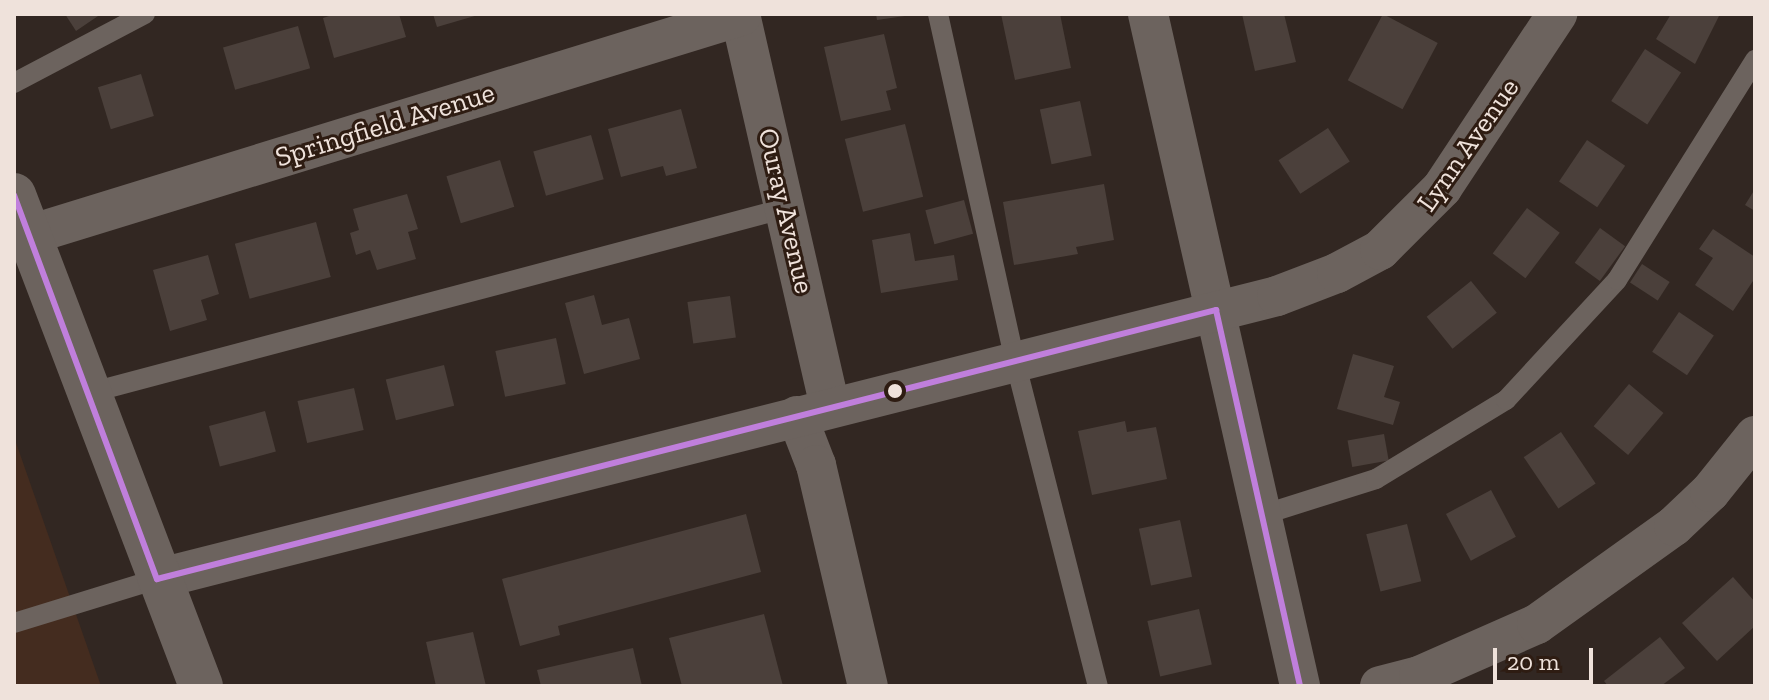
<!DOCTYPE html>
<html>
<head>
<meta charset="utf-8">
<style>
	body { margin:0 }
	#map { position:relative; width:1769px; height:700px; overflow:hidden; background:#322722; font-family:"Zilla Slab",serif }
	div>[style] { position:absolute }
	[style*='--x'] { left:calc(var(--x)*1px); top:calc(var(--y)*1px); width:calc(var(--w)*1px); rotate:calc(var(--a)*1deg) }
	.built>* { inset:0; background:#442c1f }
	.building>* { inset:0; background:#4b403b; transform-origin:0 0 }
	.lane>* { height:20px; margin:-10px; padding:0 10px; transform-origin:10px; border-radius:10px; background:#6c635e }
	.street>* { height:40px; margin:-20px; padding:0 20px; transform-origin:20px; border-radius:20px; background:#6c635e }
	.secondary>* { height:44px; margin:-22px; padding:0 22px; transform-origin:22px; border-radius:22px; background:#6c635e }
	.bus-1>* { height:6px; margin:-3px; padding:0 3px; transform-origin:3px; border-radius:3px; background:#c07fdc }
	.dots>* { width:22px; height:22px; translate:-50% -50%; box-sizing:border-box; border:4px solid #2e1c12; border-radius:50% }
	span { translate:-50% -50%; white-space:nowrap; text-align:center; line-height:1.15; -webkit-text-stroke:6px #2e1c12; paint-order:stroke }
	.street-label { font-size:28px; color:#efe2db }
	.frame { position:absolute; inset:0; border:16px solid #efe2db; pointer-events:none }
	.scale { position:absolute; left:1493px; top:648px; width:100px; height:36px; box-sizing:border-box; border:4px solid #efe2db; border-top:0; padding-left:10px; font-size:24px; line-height:28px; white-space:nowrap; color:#efe2db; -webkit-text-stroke:6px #2e1c12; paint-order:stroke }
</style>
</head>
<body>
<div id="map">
	<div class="built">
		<i style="clip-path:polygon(14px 437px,101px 686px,14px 686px)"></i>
	</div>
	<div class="building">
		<i style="clip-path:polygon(65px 14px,101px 14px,76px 31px)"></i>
		<i style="clip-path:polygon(335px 14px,399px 14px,406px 37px,334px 58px,323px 18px)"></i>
		<i style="clip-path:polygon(433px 14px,478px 14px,478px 15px,437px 27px)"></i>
		<i style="clip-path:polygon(876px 14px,905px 14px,905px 16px,877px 20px)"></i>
		<i style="clip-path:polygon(1001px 14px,1060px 14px,1071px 68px,1015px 80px)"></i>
		<i style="clip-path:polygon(1242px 14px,1284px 14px,1296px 62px,1255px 71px)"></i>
		<i style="left:1383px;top:14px;width:62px;height:75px;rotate:28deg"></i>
		<i style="clip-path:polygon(1671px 14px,1720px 14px,1695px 64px,1656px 39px)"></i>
		<i style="left:298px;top:26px;width:44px;height:78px;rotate:74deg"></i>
		<i style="clip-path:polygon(884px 34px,897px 88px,886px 91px,891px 110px,841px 121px,824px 47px)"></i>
		<i style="left:1645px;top:49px;width:43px;height:62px;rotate:33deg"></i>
		<i style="left:141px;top:74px;width:44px;height:45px;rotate:73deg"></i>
		<i style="left:1080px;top:101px;width:56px;height:41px;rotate:78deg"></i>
		<i style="clip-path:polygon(681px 109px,697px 168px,666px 176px,663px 166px,621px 177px,608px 129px)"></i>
		<i style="left:905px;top:124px;width:75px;height:62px;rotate:76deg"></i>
		<i style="left:1328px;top:128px;width:40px;height:59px;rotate:57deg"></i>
		<i style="left:591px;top:135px;width:46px;height:60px;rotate:74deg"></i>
		<i style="left:1587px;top:140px;width:46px;height:50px;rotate:34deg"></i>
		<i style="left:500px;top:160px;width:49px;height:56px;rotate:73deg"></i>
		<i style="clip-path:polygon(1104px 184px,1114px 240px,1076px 247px,1078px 254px,1014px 265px,1003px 202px)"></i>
		<i style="clip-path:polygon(1755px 189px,1755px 211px,1745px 205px)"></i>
		<i style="clip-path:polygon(407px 194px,418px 229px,408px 232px,416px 259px,377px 270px,370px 250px,356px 255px,350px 233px,359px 230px,353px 209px)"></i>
		<i style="left:964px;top:200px;width:35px;height:40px;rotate:75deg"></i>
		<i style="left:1527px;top:208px;width:41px;height:57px;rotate:37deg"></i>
		<i style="left:316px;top:222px;width:57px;height:84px;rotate:75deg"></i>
		<i style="left:1600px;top:228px;width:31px;height:43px;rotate:36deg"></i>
		<i style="clip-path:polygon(1713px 229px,1755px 257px,1755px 278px,1733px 311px,1695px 285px,1713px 258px,1699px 249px)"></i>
		<i style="clip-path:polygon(910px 233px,915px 261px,954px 255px,958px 280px,881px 293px,872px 240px)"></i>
		<i style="clip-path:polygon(208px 255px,219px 294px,201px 300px,207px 320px,170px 331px,153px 270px)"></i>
		<i style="left:1642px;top:264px;width:33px;height:22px;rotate:33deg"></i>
		<i style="left:1471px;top:281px;width:41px;height:57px;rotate:51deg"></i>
		<i style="clip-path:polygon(594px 295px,602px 325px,629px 318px,640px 359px,584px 374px,565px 303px)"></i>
		<i style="left:730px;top:296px;width:42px;height:43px;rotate:82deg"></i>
		<i style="left:1679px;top:312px;width:42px;height:48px;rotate:34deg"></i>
		<i style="left:556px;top:338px;width:47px;height:62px;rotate:78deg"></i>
		<i style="clip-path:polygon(1353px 354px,1394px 366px,1384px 397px,1400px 402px,1393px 425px,1337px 409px)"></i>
		<i style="left:444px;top:365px;width:42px;height:60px;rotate:76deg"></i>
		<i style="left:1629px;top:384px;width:45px;height:55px;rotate:40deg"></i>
		<i style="left:354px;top:388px;width:43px;height:58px;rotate:77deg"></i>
		<i style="left:265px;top:411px;width:42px;height:58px;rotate:75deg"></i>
		<i style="clip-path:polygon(1125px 421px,1127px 432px,1156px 427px,1167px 479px,1092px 495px,1078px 431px)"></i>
		<i style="left:1561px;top:432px;width:62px;height:45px;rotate:56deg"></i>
		<i style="left:1384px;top:434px;width:27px;height:37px;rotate:80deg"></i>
		<i style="left:1491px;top:490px;width:53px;height:51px;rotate:62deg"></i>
		<i style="clip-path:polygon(746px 514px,761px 572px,558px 626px,560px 635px,520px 646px,502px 579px)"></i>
		<i style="left:1180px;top:520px;width:58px;height:42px;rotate:78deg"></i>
		<i style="left:1407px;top:524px;width:59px;height:42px;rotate:76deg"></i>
		<i style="clip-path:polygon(1733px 577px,1755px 602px,1755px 626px,1717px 661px,1682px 623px)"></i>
		<i style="left:1199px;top:609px;width:57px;height:53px;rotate:77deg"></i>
		<i style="clip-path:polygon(764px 614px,783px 686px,682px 686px,669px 638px)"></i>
		<i style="clip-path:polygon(473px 632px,486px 686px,436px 686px,426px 642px)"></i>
		<i style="clip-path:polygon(1660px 637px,1685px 668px,1661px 686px,1608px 686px,1604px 681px)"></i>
		<i style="clip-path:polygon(633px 648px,642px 686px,541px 686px,537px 670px)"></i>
	</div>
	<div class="lane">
		<i style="--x:938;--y:14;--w:355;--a:77.5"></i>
		<i style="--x:1015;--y:361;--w:335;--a:75.7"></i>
		<i style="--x:14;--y:83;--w:148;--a:-27.8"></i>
		<i style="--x:89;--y:393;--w:721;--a:-14.86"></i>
		<i style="--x:1265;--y:514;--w:116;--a:-17.5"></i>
		<i style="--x:1376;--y:479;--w:152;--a:-31.3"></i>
		<i style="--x:1506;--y:400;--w:163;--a:-47.2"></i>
		<i style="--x:1617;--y:280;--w:260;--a:-57.9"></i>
		<i style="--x:14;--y:623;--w:150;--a:-17.1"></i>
	</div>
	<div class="street">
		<i style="--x:740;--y:14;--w:404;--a:77.1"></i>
		<i style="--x:1148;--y:14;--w:689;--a:77.25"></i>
		<i style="--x:29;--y:235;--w:745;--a:-17.1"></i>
		<i style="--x:797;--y:416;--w:53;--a:68.8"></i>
		<i style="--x:816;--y:465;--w:227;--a:76.8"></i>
		<i style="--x:157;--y:579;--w:1155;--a:-14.18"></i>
		<i style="--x:1277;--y:296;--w:64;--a:-21"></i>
		<i style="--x:1337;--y:273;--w:49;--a:-28.1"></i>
		<i style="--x:1380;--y:250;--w:88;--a:-45"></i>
		<i style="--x:1442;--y:188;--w:209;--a:-56.5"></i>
		<i style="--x:1380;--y:686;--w:40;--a:-14.4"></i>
		<i style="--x:1419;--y:676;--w:129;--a:-23.8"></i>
		<i style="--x:1537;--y:624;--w:168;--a:-35.6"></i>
		<i style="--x:1674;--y:526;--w:50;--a:-43.4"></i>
		<i style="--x:1710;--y:492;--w:72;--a:-51.2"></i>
	</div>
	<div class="secondary">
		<i style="--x:14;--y:195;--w:525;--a:69.15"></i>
	</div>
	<div class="bus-1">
		<i style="--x:14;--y:195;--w:410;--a:69.6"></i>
		<i style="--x:1216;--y:310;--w:385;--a:77.4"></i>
		<i style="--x:157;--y:579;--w:1093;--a:-14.25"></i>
	</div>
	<div class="dots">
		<i style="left:895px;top:391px;background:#efe2db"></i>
	</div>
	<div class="street-label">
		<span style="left:385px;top:125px;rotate:-17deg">Springfield Avenue</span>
		<span style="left:1468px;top:145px;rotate:-55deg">Lynn Avenue</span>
		<span style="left:786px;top:211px;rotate:77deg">Ouray Avenue</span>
	</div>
	<div class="frame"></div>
	<div class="scale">20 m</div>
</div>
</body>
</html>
